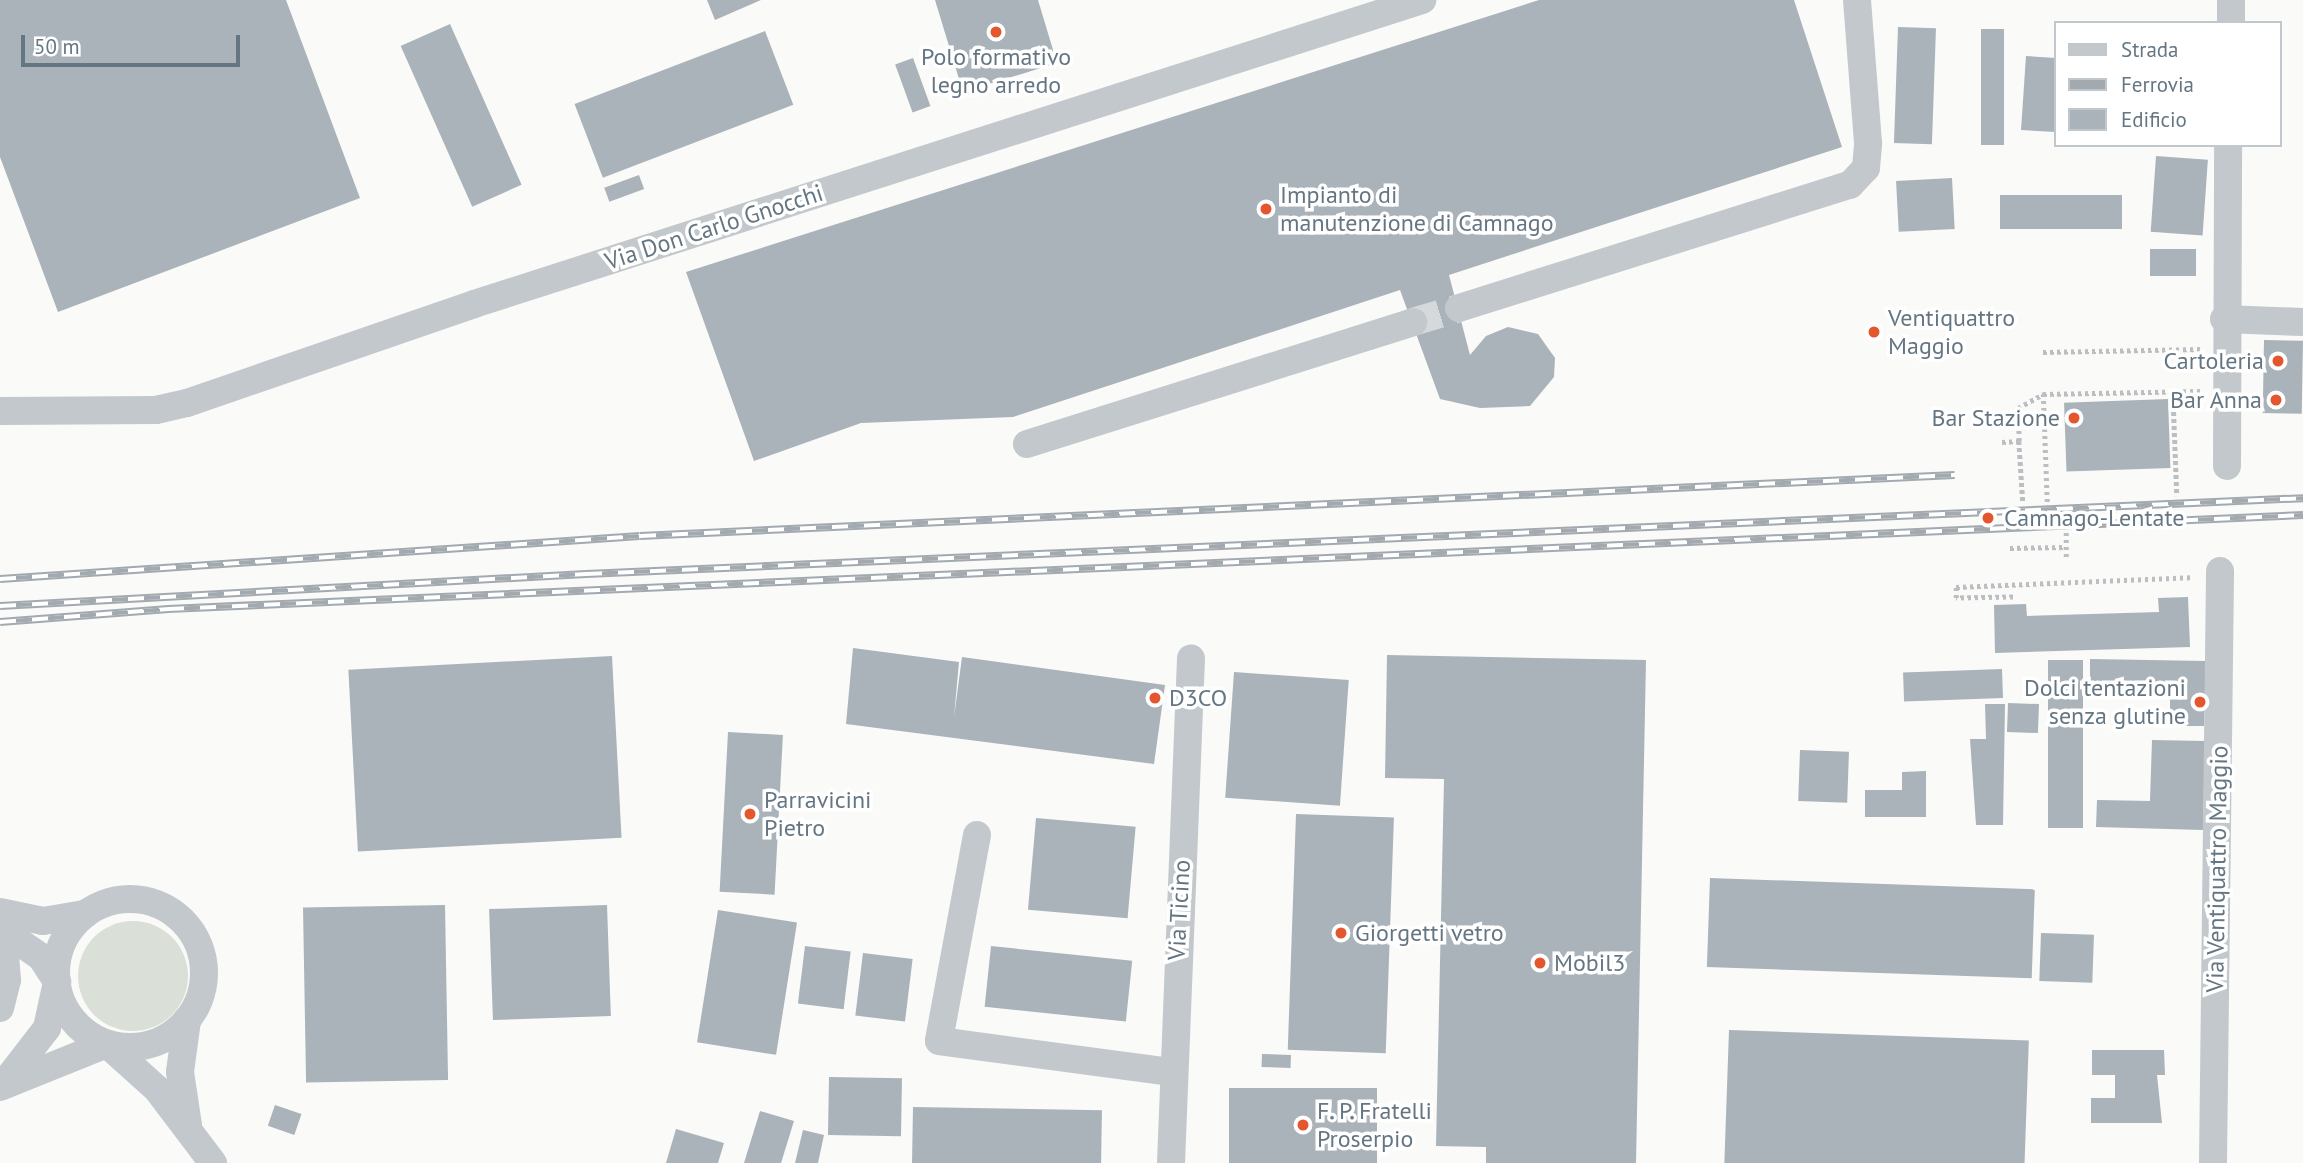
<!DOCTYPE html>
<html>
<head>
<meta charset="utf-8">
<style>
	body { margin:0 }
	#map { position:relative; width:2303px; height:1163px; overflow:hidden; background:#fafaf8; font-family:"PT Sans",sans-serif }
	div>[style] { position:absolute }
	[style*='--x'] { left:calc(var(--x)*1px); top:calc(var(--y)*1px); width:calc(var(--w)*1px); rotate:calc(var(--a)*1deg) }
	.green>* { inset:0; background:#dadfd7 }
	.round { border-radius:50% }
	.building>* { inset:0; background:#aab3b9; transform-origin:0 0 }
	.minor-tunnel>* { height:28px; margin-top:-14px; transform-origin:0; background:repeating-linear-gradient(90deg,#d5d9db 0 28px,transparent 0 42px) }
	.path>* { height:4.5px; margin-top:-2.25px; transform-origin:0; background:repeating-linear-gradient(90deg,#bbbfc2 0 3.5px,transparent 0 7px) }
	.minor>* { height:28px; margin:-14px; padding:0 14px; transform-origin:14px; border-radius:14px; background:#c3c8cc }
	.minor>.ring { margin:-14px; padding:0; box-sizing:content-box; background:none; border:28px solid #c3c8cc; border-radius:50% }
	.rail>* { height:8px; margin-top:-4px; transform-origin:0; background:repeating-linear-gradient(90deg,#fff 0 16px,#a2aab0 0 32px); box-sizing:border-box; border-block:2px solid #a2aab0 }
	.dots>* { width:19px; height:19px; translate:-50% -50%; box-sizing:border-box; border:4px solid #fff; border-radius:50% }
	span { translate:-50% -50%; white-space:nowrap; text-align:center; line-height:1.15; -webkit-text-stroke:7px #fff; paint-order:stroke }
	.poi-label { font-size:24px; color:#657683 }
	.left { translate:0 -50%; text-align:left }
	.right { translate:-100% -50%; text-align:right }
	.street-label { font-size:24px; color:#657683 }
	.legend { position:absolute; left:2054px; top:21px; width:228px; height:126px; box-sizing:border-box; background:#fff; border:2px solid #c1c8cd; margin:0; padding:9px 12px; list-style:none; font-size:21px; color:#657683 }
	.legend li { display:flex; align-items:center; gap:14px; height:35px }
	.legend b { width:35px; border:2px solid #c1c8cd }
	.scale { position:absolute; left:21px; top:35px; width:219px; height:32px; box-sizing:border-box; border:4px solid #657683; border-top:0; padding-left:9px; font-size:21px; line-height:24px; white-space:nowrap; color:#657683; -webkit-text-stroke:5px #fff; paint-order:stroke }
</style>
</head>
<body>
<div id="map">
	<div class="green">
		<i class="round" style="left:78px;top:921px;width:110px;height:110px"></i>
	</div>
	<div class="building">
		<i style="clip-path:polygon(0 0,286px 0,360px 198px,58px 312px,0 157px)"></i>
		<i style="clip-path:polygon(707px 0,761px 0,715px 20px)"></i>
		<i style="clip-path:polygon(935px 0,1038px 0,1057px 63px,963px 92px)"></i>
		<i style="clip-path:polygon(1539px 0,1794px 0,1842px 147px,1449px 275px,1470px 355px,1486px 336px,1508px 327px,1538px 334px,1555px 358px,1554px 377px,1530px 406px,1480px 408px,1440px 399px,1400px 290px,1013px 417px,861px 423px,754px 461px,686px 272px)"></i>
		<i style="left:450px;top:24px;width:176px;height:54px;rotate:66deg"></i>
		<i style="left:1898px;top:27px;width:38px;height:116px;rotate:2deg"></i>
		<i style="left:1981px;top:29px;width:23px;height:116px"></i>
		<i style="left:765px;top:31px;width:79px;height:204px;rotate:69deg"></i>
		<i style="clip-path:polygon(2026px 56px,2056px 58px,2056px 132px,2021px 130px)"></i>
		<i style="left:913px;top:58px;width:51px;height:19px;rotate:70deg"></i>
		<i style="left:2156px;top:156px;width:52px;height:76px;rotate:4deg"></i>
		<i style="left:639px;top:175px;width:15px;height:37px;rotate:70deg"></i>
		<i style="left:1952px;top:178px;width:51px;height:56px;rotate:87deg"></i>
		<i style="left:2000px;top:195px;width:122px;height:34px"></i>
		<i style="left:2196px;top:249px;width:27px;height:46px;rotate:90deg"></i>
		<i style="left:2264px;top:340px;width:39px;height:73px;rotate:1deg"></i>
		<i style="left:2168px;top:399px;width:69px;height:104px;rotate:88deg"></i>
		<i style="clip-path:polygon(2188px 597px,2190px 647px,1995px 653px,1994px 605px,2026px 604px,2027px 616px,2159px 612px,2158px 598px)"></i>
		<i style="clip-path:polygon(853px 648px,959px 662px,954px 717px,962px 657px,1165px 685px,1154px 764px,846px 724px)"></i>
		<i style="clip-path:polygon(1387px 655px,1646px 660px,1636px 1163px,1486px 1163px,1486px 1147px,1436px 1146px,1444px 779px,1385px 778px)"></i>
		<i style="left:612px;top:656px;width:182px;height:264px;rotate:87deg"></i>
		<i style="clip-path:polygon(2090px 659px,2206px 661px,2204px 726px,2170px 726px,2170px 696px,2090px 694px)"></i>
		<i style="left:2048px;top:660px;width:35px;height:168px"></i>
		<i style="left:2002px;top:669px;width:29px;height:99px;rotate:88deg"></i>
		<i style="left:1234px;top:672px;width:115px;height:126px;rotate:4deg"></i>
		<i style="left:2008px;top:703px;width:31px;height:29px;rotate:2deg"></i>
		<i style="clip-path:polygon(1985px 704px,2005px 704px,2003px 825px,1976px 825px,1970px 739px,1986px 739px)"></i>
		<i style="left:728px;top:732px;width:55px;height:160px;rotate:3deg"></i>
		<i style="clip-path:polygon(2152px 740px,2205px 741px,2203px 830px,2096px 827px,2097px 800px,2150px 801px)"></i>
		<i style="left:1800px;top:750px;width:49px;height:51px;rotate:2deg"></i>
		<i style="clip-path:polygon(1926px 771px,1926px 817px,1865px 817px,1865px 790px,1902px 790px,1902px 772px)"></i>
		<i style="left:1296px;top:814px;width:98px;height:236px;rotate:2deg"></i>
		<i style="left:1036px;top:818px;width:100px;height:92px;rotate:5deg"></i>
		<i style="left:1710px;top:878px;width:325px;height:89px;rotate:2deg"></i>
		<i style="left:445px;top:905px;width:175px;height:142px;rotate:89deg"></i>
		<i style="left:607px;top:905px;width:111px;height:118px;rotate:88deg"></i>
		<i style="left:718px;top:910px;width:80px;height:134px;rotate:9deg"></i>
		<i style="left:2041px;top:933px;width:53px;height:48px;rotate:2deg"></i>
		<i style="left:805px;top:946px;width:46px;height:58px;rotate:7deg"></i>
		<i style="left:991px;top:946px;width:142px;height:61px;rotate:6deg"></i>
		<i style="left:863px;top:953px;width:50px;height:63px;rotate:7deg"></i>
		<i style="left:1729px;top:1030px;width:300px;height:133px;rotate:2deg"></i>
		<i style="clip-path:polygon(2092px 1050px,2164px 1050px,2165px 1075px,2157px 1075px,2162px 1123px,2091px 1123px,2091px 1098px,2115px 1098px,2115px 1075px,2092px 1075px)"></i>
		<i style="left:1262px;top:1054px;width:29px;height:13px;rotate:2deg"></i>
		<i style="left:829px;top:1077px;width:73px;height:58px;rotate:1deg"></i>
		<i style="left:1229px;top:1088px;width:148px;height:75px"></i>
		<i style="left:275px;top:1105px;width:28px;height:22px;rotate:19deg"></i>
		<i style="left:913px;top:1107px;width:189px;height:56px;rotate:1deg"></i>
		<i style="clip-path:polygon(760px 1111px,794px 1121px,781px 1163px,744px 1163px)"></i>
		<i style="clip-path:polygon(676px 1129px,724px 1143px,718px 1163px,666px 1163px)"></i>
		<i style="clip-path:polygon(803px 1130px,824px 1135px,818px 1163px,795px 1163px)"></i>
	</div>
	<div class="minor-tunnel">
		<i style="--x:1413;--y:322;--w:48;--a:-16.9"></i>
	</div>
	<div class="path">
		<i style="--x:2043;--y:352;--w:157;--a:-1.1"></i>
		<i style="--x:2173;--y:391;--w:105;--a:87.8"></i>
		<i style="--x:2019;--y:441;--w:33;--a:-92"></i>
		<i style="--x:2018;--y:408;--w:29;--a:-29"></i>
		<i style="--x:2002;--y:442;--w:17;--a:-3"></i>
		<i style="--x:2019;--y:441;--w:62;--a:86.3"></i>
		<i style="--x:2047;--y:502;--w:108;--a:-92.1"></i>
		<i style="--x:2043;--y:394;--w:157;--a:-1.1"></i>
		<i style="--x:2010;--y:548;--w:56;--a:-1"></i>
		<i style="--x:2066;--y:557;--w:26;--a:-90"></i>
		<i style="--x:2013;--y:597;--w:57;--a:179"></i>
		<i style="--x:1956;--y:598;--w:11;--a:-90"></i>
		<i style="--x:1956;--y:587;--w:235;--a:-2.4"></i>
	</div>
	<div class="minor">
		<i style="--x:2231;--y:23;--w:23;--a:-90"></i>
		<i style="--x:1459;--y:308;--w:410;--a:-17.5"></i>
		<i style="--x:1850;--y:185;--w:23;--a:-47"></i>
		<i style="--x:1866;--y:168;--w:25;--a:-85"></i>
		<i style="--x:1868;--y:143;--w:143;--a:-94.4"></i>
		<i style="--x:2224;--y:319;--w:79;--a:2.2"></i>
		<i style="--x:0;--y:411;--w:156;--a:-0.4"></i>
		<i style="--x:156;--y:410;--w:32;--a:-13"></i>
		<i style="--x:187;--y:403;--w:304;--a:-19"></i>
		<i style="--x:474;--y:304;--w:996;--a:-17.78"></i>
		<i style="--x:1027;--y:444;--w:405;--a:-17.5"></i>
		<i style="--x:2227;--y:466;--w:321;--a:-89.8"></i>
		<i style="--x:977;--y:835;--w:209;--a:100.5"></i>
		<i style="--x:939;--y:1041;--w:235;--a:7.6"></i>
		<i class="ring" style="left:56px;top:899px;width:120px;height:120px"></i>
		<i style="--x:0;--y:912;--w:44;--a:11.8"></i>
		<i style="--x:43;--y:921;--w:43;--a:-9.5"></i>
		<i style="--x:0;--y:929;--w:50;--a:34.3"></i>
		<i style="--x:41;--y:957;--w:30;--a:57"></i>
		<i style="--x:57;--y:982;--w:47;--a:102.3"></i>
		<i style="--x:47;--y:1028;--w:72;--a:127.7"></i>
		<i style="--x:0;--y:1008;--w:29;--a:-76"></i>
		<i style="--x:7;--y:980;--w:49;--a:-94.7"></i>
		<i style="--x:187;--y:1020;--w:52;--a:97.7"></i>
		<i style="--x:180;--y:1072;--w:54;--a:81.4"></i>
		<i style="--x:0;--y:1087;--w:115;--a:-21.9"></i>
		<i style="--x:107;--y:1044;--w:67;--a:42"></i>
		<i style="--x:157;--y:1089;--w:93;--a:52.9"></i>
		<i style="--x:1171;--y:1163;--w:505;--a:-87.73"></i>
		<i style="--x:2213;--y:1163;--w:592;--a:-89.32"></i>
	</div>
	<div class="rail">
		<i style="--x:0;--y:579;--w:641;--a:-3.84"></i>
		<i style="--x:640;--y:536;--w:1316;--a:-2.66"></i>
		<i style="--x:0;--y:606;--w:587;--a:-3.13"></i>
		<i style="--x:586;--y:574;--w:1719;--a:-2.53"></i>
		<i style="--x:0;--y:622;--w:169;--a:-4.4"></i>
		<i style="--x:168;--y:609;--w:2137;--a:-2.52"></i>
	</div>
	<div class="dots">
		<i style="left:996px;top:32px;background:#e4572e"></i>
		<i style="left:1266px;top:209px;background:#e4572e"></i>
		<i style="left:1874px;top:332px;background:#e4572e"></i>
		<i style="left:2278px;top:361px;background:#e4572e"></i>
		<i style="left:2276px;top:400px;background:#e4572e"></i>
		<i style="left:2074px;top:418px;background:#e4572e"></i>
		<i style="left:1988px;top:518px;background:#e4572e"></i>
		<i style="left:1155px;top:698px;background:#e4572e"></i>
		<i style="left:2200px;top:702px;background:#e4572e"></i>
		<i style="left:750px;top:814px;background:#e4572e"></i>
		<i style="left:1341px;top:933px;background:#e4572e"></i>
		<i style="left:1540px;top:963px;background:#e4572e"></i>
		<i style="left:1303px;top:1125px;background:#e4572e"></i>
	</div>
	<div class="poi-label">
		<span style="left:996px;top:71px">Polo formativo<br>legno arredo</span>
		<span class="left" style="left:1280px;top:209px">Impianto di<br>manutenzione di Camnago</span>
		<span class="left" style="left:1888px;top:332px">Ventiquattro<br>Maggio</span>
		<span class="right" style="left:2264px;top:361px">Cartoleria</span>
		<span class="right" style="left:2262px;top:400px">Bar Anna</span>
		<span class="right" style="left:2060px;top:418px">Bar Stazione</span>
		<span class="left" style="left:2004px;top:518px">Camnago-Lentate</span>
		<span class="right" style="left:2186px;top:702px">Dolci tentazioni<br>senza glutine</span>
		<span class="left" style="left:1169px;top:698px">D3CO</span>
		<span class="left" style="left:764px;top:814px">Parravicini<br>Pietro</span>
		<span class="left" style="left:1355px;top:933px">Giorgetti vetro</span>
		<span class="left" style="left:1554px;top:963px">Mobil3</span>
		<span class="left" style="left:1317px;top:1125px">F. P. Fratelli<br>Proserpio</span>
	</div>
	<div class="street-label">
		<span style="left:714px;top:227px;rotate:-18deg">Via Don Carlo Gnocchi</span>
		<span style="left:2217px;top:869px;rotate:-89deg">Via Ventiquattro Maggio</span>
		<span style="left:1179px;top:910px;rotate:-87deg">Via Ticino</span>
	</div>
	<ul class="legend">
	<li><b style="height:9px;background:#c3c8cc"></b>Strada</li>
	<li><b style="height:9px;background:#a2aab0"></b>Ferrovia</li>
	<li><b style="height:19px;background:#aab3b9"></b>Edificio</li>
	</ul>
	<div class="scale">50 m</div>
</div>
</body>
</html>
